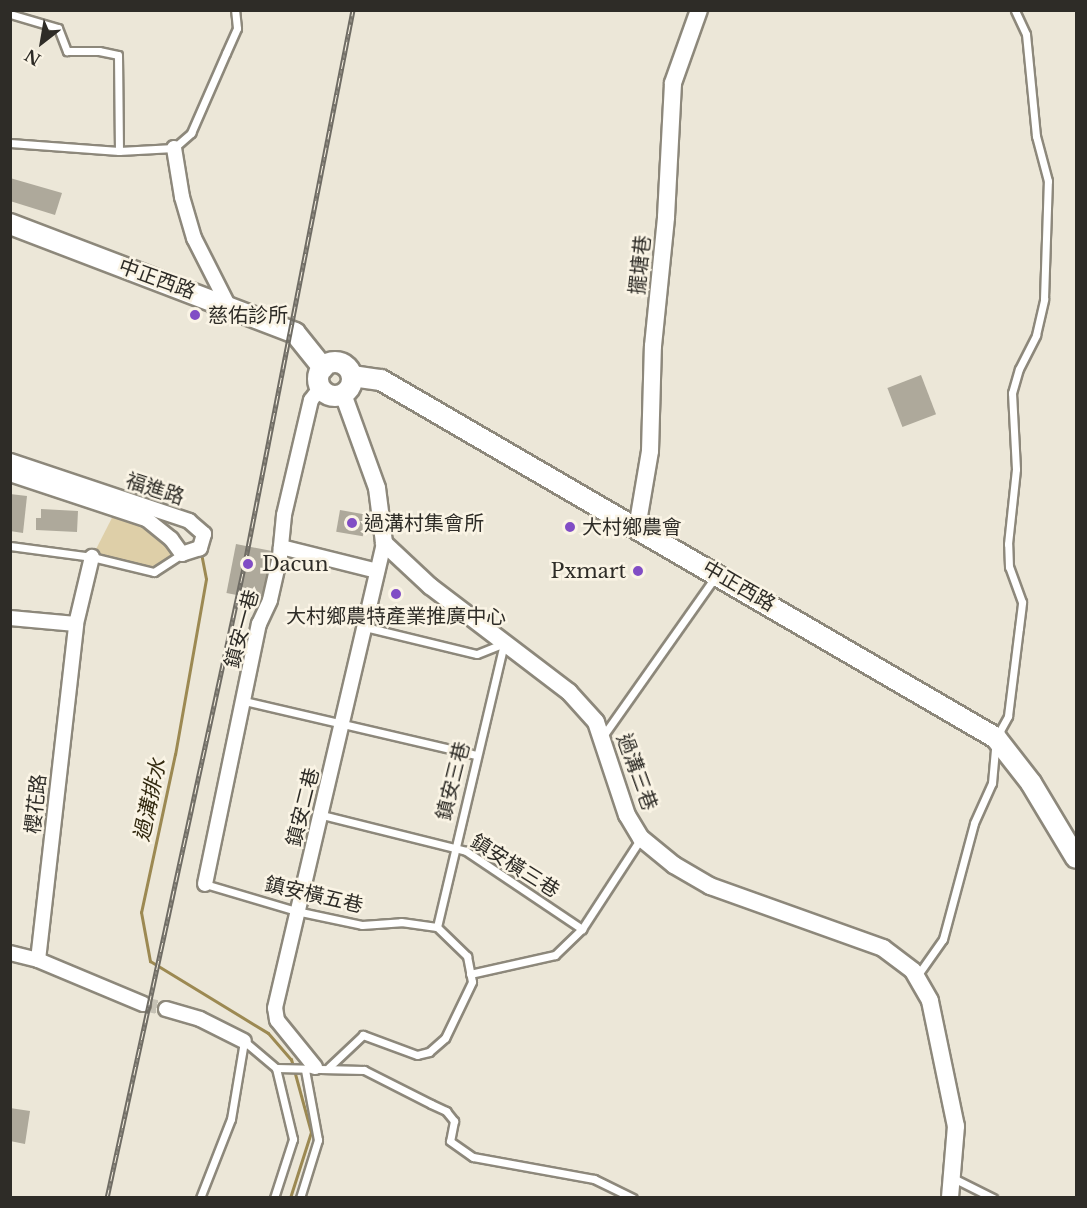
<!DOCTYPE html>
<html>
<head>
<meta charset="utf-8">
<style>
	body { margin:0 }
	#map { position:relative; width:1087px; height:1208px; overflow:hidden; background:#ece7d8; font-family:"Libre Baskerville","Noto Sans TC",serif }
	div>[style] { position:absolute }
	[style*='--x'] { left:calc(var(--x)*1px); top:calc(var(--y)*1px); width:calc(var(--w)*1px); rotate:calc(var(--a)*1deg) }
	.green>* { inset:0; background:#decfa8 }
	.stream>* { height:3px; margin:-1.5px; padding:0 1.5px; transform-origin:1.5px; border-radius:1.5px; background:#9c8952 }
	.building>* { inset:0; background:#aea99b; transform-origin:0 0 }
	.minor-tunnel>* { height:14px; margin-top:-7px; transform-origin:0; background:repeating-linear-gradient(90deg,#c6c2b5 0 14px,transparent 0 21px) }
	.roads { filter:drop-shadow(2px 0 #8d887b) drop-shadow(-2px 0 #8d887b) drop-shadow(0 2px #8d887b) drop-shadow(0 -2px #8d887b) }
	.service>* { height:7px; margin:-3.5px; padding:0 3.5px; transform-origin:3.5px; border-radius:3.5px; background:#fff }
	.minor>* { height:14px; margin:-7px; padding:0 7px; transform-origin:7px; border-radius:7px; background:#fff }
	.tertiary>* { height:16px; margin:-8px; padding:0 8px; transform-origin:8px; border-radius:8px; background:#fff }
	.secondary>* { height:20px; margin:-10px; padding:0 10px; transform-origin:10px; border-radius:10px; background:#fff }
	.secondary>.ring { margin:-10px; padding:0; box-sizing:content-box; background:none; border:20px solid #fff; border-radius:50% }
	.rail>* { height:5px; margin-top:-2.5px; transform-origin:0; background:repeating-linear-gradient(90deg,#faf4e5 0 9px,#6f6c64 0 18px); box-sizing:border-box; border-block:2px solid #6f6c64 }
	.dots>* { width:16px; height:16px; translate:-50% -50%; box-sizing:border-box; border:3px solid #faf4e5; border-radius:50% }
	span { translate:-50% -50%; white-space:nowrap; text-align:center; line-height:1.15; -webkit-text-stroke:5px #faf4e5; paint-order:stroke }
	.street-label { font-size:20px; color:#2e2c27 }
	.poi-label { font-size:20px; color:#2e2c27 }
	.left { translate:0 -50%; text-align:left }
	.right { translate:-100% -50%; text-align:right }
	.water-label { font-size:21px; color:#32290f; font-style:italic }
	.frame { position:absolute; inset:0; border:12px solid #2e2c27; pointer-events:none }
	.north { position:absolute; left:12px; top:12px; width:60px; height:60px; -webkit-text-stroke:4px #faf4e5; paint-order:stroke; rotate:211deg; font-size:16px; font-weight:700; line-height:24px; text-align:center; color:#2e2c27 }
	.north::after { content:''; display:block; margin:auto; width:21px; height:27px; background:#2e2c27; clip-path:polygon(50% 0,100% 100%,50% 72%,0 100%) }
</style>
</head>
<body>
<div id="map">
	<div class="green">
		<i style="clip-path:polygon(117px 508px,171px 539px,182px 554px,154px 572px,92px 557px)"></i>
	</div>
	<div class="stream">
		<i style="--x:201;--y:553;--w:26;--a:79"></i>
		<i style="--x:206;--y:579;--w:178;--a:100"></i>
		<i style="--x:175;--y:754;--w:162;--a:102.1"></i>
		<i style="--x:141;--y:912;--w:50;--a:79.6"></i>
		<i style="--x:150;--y:961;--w:138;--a:31.4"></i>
		<i style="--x:268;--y:1033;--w:35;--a:49"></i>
		<i style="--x:291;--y:1059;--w:76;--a:74.7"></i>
		<i style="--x:311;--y:1132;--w:69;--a:107.7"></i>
	</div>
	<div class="building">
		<i style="clip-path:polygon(10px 178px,62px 193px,55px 215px,10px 201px)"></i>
		<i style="left:921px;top:375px;width:42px;height:36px;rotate:69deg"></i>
		<i style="clip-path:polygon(10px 494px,27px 496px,23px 533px,10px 531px)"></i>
		<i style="clip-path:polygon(41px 509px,78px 511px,77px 532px,36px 530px,36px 518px,41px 518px)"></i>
		<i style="left:340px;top:510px;width:27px;height:22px;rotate:10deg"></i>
		<i style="left:236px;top:544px;width:38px;height:50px;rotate:11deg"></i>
		<i style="clip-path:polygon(10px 1108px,30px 1111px,25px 1144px,10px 1141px)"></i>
	</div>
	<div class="minor-tunnel">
		<i style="--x:143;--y:1004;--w:24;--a:12"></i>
	</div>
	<div class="roads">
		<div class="service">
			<i style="--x:10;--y:14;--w:50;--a:16.3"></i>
			<i style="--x:58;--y:28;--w:25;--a:69"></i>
			<i style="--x:67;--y:51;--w:32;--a:0"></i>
			<i style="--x:99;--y:51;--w:19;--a:12"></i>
			<i style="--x:118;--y:55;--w:96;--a:89.4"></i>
			<i style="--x:10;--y:143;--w:109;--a:4.2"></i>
			<i style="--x:119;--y:151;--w:55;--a:-3.1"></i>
			<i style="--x:174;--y:148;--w:23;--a:-41"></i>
			<i style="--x:191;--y:133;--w:87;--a:-66.4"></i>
			<i style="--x:226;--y:53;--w:27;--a:-66"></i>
			<i style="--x:237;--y:28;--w:18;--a:-96"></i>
			<i style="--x:10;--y:546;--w:83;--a:7.6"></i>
			<i style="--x:92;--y:557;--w:64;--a:13.6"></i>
			<i style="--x:154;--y:572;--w:33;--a:-33"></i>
			<i style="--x:365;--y:627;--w:115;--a:13.6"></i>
			<i style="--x:477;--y:654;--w:29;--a:-22"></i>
			<i style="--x:244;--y:701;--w:238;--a:13.1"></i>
			<i style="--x:603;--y:736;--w:196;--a:-54.8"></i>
			<i style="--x:322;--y:815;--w:148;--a:14"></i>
			<i style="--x:466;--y:851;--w:140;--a:33.9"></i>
			<i style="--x:205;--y:884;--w:95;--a:16.5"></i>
			<i style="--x:296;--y:911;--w:67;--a:12"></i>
			<i style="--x:362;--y:925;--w:39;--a:-4"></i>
			<i style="--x:401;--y:922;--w:36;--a:8"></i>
			<i style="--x:437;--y:927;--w:42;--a:44"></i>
			<i style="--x:467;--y:956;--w:26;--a:79"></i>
			<i style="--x:472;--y:982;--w:62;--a:115.7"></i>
			<i style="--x:445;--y:1038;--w:21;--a:139"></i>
			<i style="--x:429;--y:1052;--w:12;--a:166"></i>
			<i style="--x:417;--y:1055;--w:58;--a:-159.7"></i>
			<i style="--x:363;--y:1035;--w:47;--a:136.7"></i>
			<i style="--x:437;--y:927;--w:292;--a:-76.7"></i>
			<i style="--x:470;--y:974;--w:87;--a:-12.6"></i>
			<i style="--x:555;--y:955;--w:37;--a:-44"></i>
			<i style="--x:582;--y:929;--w:108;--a:-57"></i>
			<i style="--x:917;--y:976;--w:45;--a:-54.9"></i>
			<i style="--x:943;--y:939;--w:120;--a:-75"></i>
			<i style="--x:974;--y:823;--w:44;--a:-65.8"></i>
			<i style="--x:992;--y:783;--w:45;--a:-84.9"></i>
			<i style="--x:996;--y:738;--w:25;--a:-61"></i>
			<i style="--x:1008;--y:716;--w:89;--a:-82.9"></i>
			<i style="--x:1019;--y:628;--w:26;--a:-83"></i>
			<i style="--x:1022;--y:602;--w:37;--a:-110"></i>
			<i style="--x:1009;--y:567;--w:23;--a:-92"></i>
			<i style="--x:1008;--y:544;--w:75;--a:-83.9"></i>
			<i style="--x:1016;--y:469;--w:76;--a:-93"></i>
			<i style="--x:1012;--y:393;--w:25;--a:-74"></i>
			<i style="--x:1019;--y:369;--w:38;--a:-63"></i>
			<i style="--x:1036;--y:335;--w:37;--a:-77"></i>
			<i style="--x:1044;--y:299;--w:118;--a:-88.1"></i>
			<i style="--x:1048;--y:181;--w:47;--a:-104.9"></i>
			<i style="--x:1036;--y:136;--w:102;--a:-95.6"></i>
			<i style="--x:1026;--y:34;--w:26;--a:-115"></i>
			<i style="--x:953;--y:1178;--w:45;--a:26.6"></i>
			<i style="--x:200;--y:1198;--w:85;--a:-68.6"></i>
			<i style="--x:231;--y:1119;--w:79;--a:-80.5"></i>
			<i style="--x:244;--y:1041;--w:42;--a:40.2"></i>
			<i style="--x:276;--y:1068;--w:88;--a:1.3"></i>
			<i style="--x:364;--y:1070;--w:75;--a:26.9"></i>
			<i style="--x:431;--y:1104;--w:17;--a:25"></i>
			<i style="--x:446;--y:1111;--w:13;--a:51"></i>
			<i style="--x:454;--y:1121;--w:20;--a:101"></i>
			<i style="--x:450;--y:1141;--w:28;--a:35"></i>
			<i style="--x:473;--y:1157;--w:123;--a:10.3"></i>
			<i style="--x:594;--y:1179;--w:43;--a:26"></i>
			<i style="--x:274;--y:1198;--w:62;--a:-72.1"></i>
			<i style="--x:293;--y:1139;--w:73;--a:-103.5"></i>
			<i style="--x:300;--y:1198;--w:61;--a:-72.8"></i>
			<i style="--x:318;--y:1140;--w:71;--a:-100.5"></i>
		</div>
		<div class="minor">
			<i style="--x:174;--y:148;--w:50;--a:80.7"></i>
			<i style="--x:182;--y:197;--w:43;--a:73.7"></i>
			<i style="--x:194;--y:238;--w:75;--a:63.1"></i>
			<i style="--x:10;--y:461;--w:189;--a:18.5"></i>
			<i style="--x:189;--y:521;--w:20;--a:41"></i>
			<i style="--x:204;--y:534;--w:15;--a:106"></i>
			<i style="--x:200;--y:548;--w:19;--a:162"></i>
			<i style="--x:182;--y:554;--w:19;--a:-126"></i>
			<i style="--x:171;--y:539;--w:32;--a:-141"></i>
			<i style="--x:146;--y:519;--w:143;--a:-161.7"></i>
			<i style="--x:281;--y:547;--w:99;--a:14"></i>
			<i style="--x:10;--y:618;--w:66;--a:5.2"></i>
			<i style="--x:205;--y:884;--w:266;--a:-78.3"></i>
			<i style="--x:259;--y:624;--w:26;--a:-65"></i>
			<i style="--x:270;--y:600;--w:45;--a:-77.2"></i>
			<i style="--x:280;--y:556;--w:41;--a:-84.4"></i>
			<i style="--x:284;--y:515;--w:118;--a:-76.8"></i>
			<i style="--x:311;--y:400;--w:16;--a:-52"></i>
			<i style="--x:10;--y:953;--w:29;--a:14"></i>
			<i style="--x:38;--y:960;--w:114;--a:22.7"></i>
			<i style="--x:38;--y:960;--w:338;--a:-83.5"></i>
			<i style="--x:76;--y:624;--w:69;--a:-76.6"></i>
			<i style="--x:166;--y:1009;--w:35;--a:16"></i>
			<i style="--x:200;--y:1019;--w:49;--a:26.6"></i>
			<i style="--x:315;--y:1067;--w:60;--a:-129"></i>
			<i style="--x:277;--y:1020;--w:12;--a:-99"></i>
			<i style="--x:275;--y:1008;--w:478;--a:-76.8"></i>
		</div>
		<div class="tertiary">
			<i style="--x:343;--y:394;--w:100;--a:70.1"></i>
			<i style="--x:377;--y:488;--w:55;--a:82.7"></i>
			<i style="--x:384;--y:543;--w:63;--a:43.1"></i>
			<i style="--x:430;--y:586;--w:175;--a:37.3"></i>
			<i style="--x:569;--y:692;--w:40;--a:48"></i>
			<i style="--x:596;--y:722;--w:98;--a:71.6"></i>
			<i style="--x:627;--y:815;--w:27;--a:59"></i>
			<i style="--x:641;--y:838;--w:43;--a:39.3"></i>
			<i style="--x:674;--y:865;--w:42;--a:30.3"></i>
			<i style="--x:710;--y:886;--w:184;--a:19.7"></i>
			<i style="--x:883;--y:948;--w:38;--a:37"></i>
			<i style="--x:913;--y:971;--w:34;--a:60"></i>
			<i style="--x:930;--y:1001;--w:128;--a:78.3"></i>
			<i style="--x:956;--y:1126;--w:72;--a:94.8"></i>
			<i style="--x:637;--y:528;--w:78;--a:-80.4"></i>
			<i style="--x:650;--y:451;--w:105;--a:-88.4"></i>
			<i style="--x:653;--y:346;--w:130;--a:-84.2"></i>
			<i style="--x:666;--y:217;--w:134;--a:-87"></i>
			<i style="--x:673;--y:83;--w:77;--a:-70.4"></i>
		</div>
		<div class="secondary">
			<i style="--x:10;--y:224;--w:305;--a:20.9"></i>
			<i style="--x:295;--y:333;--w:45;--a:51.3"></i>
			<i class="ring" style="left:318px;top:362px;width:14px;height:14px"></i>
			<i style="--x:352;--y:376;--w:29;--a:8"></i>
			<i style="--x:381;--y:380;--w:712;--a:30.2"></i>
			<i style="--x:996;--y:738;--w:57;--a:52.1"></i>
			<i style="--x:1031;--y:783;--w:87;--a:59"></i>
		</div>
	</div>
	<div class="rail">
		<i style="--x:107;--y:1198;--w:650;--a:-77.74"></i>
		<i style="--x:245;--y:563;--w:563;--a:-78.95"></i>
	</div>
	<div class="dots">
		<i style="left:195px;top:315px;background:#814dc5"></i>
		<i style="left:352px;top:523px;background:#814dc5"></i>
		<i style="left:570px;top:527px;background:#814dc5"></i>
		<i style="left:248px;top:564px;background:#814dc5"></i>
		<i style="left:638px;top:571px;background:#814dc5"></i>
		<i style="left:396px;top:594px;background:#814dc5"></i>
	</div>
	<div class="street-label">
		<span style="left:640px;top:265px;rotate:-84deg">擺塘巷</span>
		<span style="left:157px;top:279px;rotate:20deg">中正西路</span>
		<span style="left:155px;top:489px;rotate:18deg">福進路</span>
		<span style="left:739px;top:586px;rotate:30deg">中正西路</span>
		<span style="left:242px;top:629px;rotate:-75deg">鎮安一巷</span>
		<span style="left:637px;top:772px;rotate:70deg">過溝三巷</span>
		<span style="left:453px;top:781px;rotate:-76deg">鎮安三巷</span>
		<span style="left:36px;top:804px;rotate:-84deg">櫻花路</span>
		<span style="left:303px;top:807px;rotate:-76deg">鎮安二巷</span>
		<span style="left:515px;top:866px;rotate:32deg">鎮安橫三巷</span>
		<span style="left:314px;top:895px;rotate:13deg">鎮安橫五巷</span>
	</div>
	<div class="poi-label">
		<span class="left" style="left:208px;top:315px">慈佑診所</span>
		<span class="left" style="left:364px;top:523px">過溝村集會所</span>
		<span class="left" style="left:582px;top:527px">大村鄉農會</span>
		<span class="left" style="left:262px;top:564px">Dacun</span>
		<span class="right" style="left:626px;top:571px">Pxmart</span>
		<span style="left:396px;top:616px">大村鄉農特產業推廣中心</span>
	</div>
	<div class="water-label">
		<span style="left:150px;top:800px;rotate:-78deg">過溝排水</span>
	</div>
	<div class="frame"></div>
	<div class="north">N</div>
</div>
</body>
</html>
